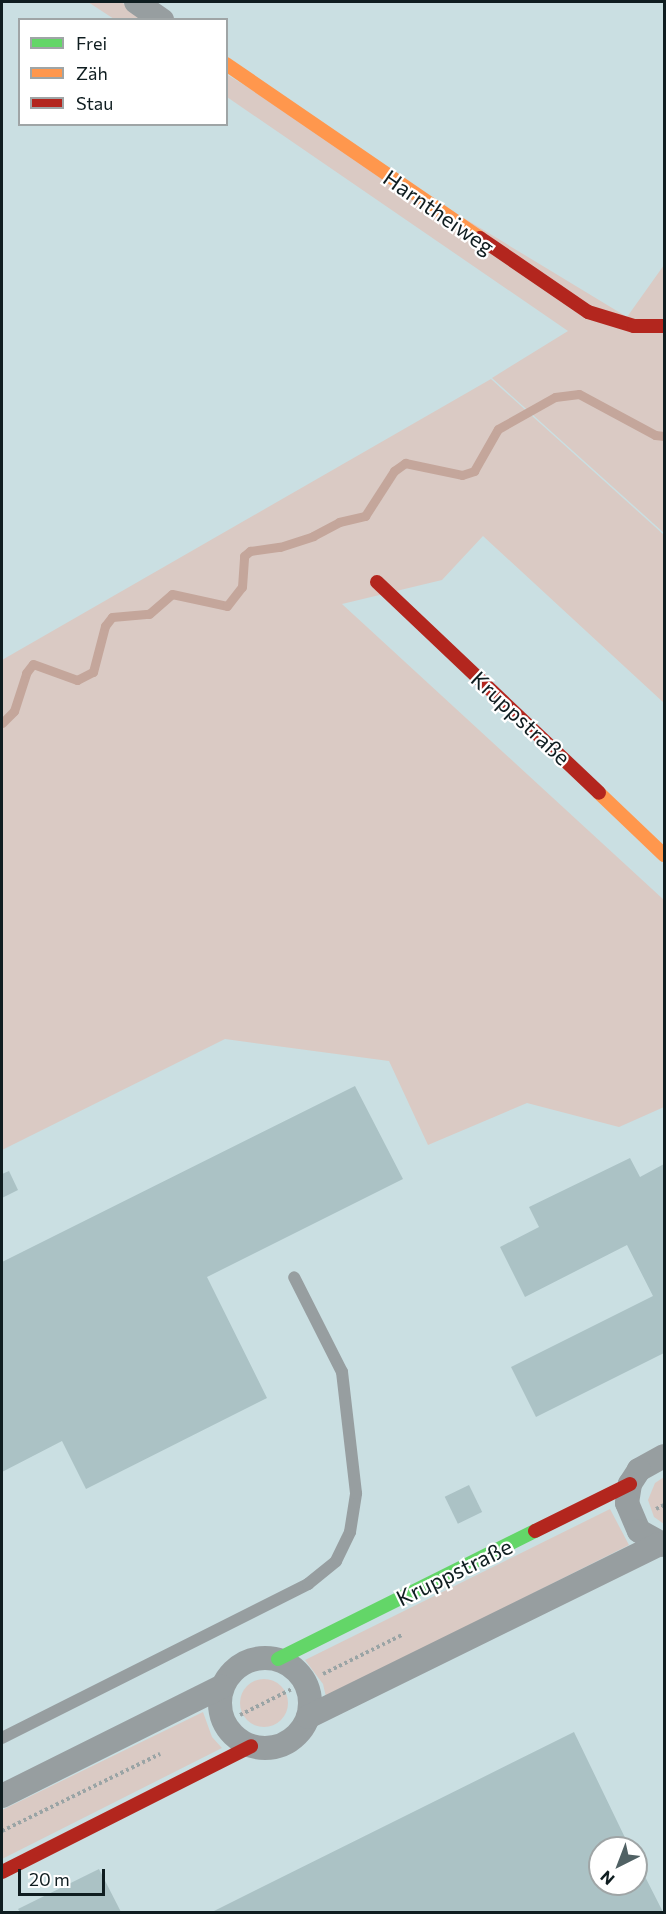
<!DOCTYPE html>
<html>
<head>
<meta charset="utf-8">
<style>
	body { margin:0 }
	#map { position:relative; width:666px; height:1914px; overflow:hidden; background:#cadfe2; font-family:Commissioner,sans-serif }
	div>[style] { position:absolute }
	[style*='--x'] { left:calc(var(--x)*1px); top:calc(var(--y)*1px); width:calc(var(--w)*1px); rotate:calc(var(--a)*1deg) }
	.green>* { inset:0; background:#dacac4 }
	.round { border-radius:50% }
	.stream>* { height:9px; margin:-4.5px; padding:0 4.5px; transform-origin:4.5px; border-radius:4.5px; background:#c4a69b }
	.building>* { inset:0; background:#abc2c5; transform-origin:0 0 }
	.path>* { height:4px; margin-top:-2px; transform-origin:0; background:repeating-linear-gradient(90deg,#9aa4a5 0 3px,transparent 0 6px) }
	.lane>* { height:12px; margin:-6px; padding:0 6px; transform-origin:6px; border-radius:6px; background:#979ea0 }
	.street>* { height:24px; margin:-12px; padding:0 12px; transform-origin:12px; border-radius:12px; background:#979ea0 }
	.street>.ring { margin:-12px; padding:0; box-sizing:content-box; background:none; border:24px solid #979ea0; border-radius:50% }
	.fast>* { height:14px; margin:-7px; padding:0 7px; transform-origin:7px; border-radius:7px; background:#63d668 }
	.slow>* { height:14px; margin:-7px; padding:0 7px; transform-origin:7px; border-radius:7px; background:#ff974d }
	.jam>* { height:14px; margin:-7px; padding:0 7px; transform-origin:7px; border-radius:7px; background:#b3261e }
	span { translate:-50% -50%; white-space:nowrap; text-align:center; line-height:1.15; -webkit-text-stroke:4.5px #fff; paint-order:stroke }
	.street-label { font-size:22px; color:#0f1d20 }
	.frame { position:absolute; inset:0; border:3px solid #0f1d20; pointer-events:none }
	.legend { position:absolute; left:18px; top:18px; width:210px; height:108px; box-sizing:border-box; background:#fff; border:2px solid #9fa5a6; margin:0; padding:8px 10px; list-style:none; font-size:18px; color:#0f1d20 }
	.legend li { display:flex; align-items:center; gap:12px; height:30px }
	.legend b { width:30px; border:2px solid #9fa5a6 }
	.north { position:absolute; left:588px; top:1836px; width:60px; height:60px; box-sizing:border-box; background:#fff; border:2px solid #9fa5a6; border-radius:50%; rotate:222deg; font-size:16px; font-weight:700; line-height:24px; text-align:center; color:#0f1d20 }
	.north::after { content:''; display:block; margin:auto; width:21px; height:27px; background:#506164; clip-path:polygon(50% 0,100% 100%,50% 72%,0 100%) }
	.scale { position:absolute; left:18px; top:1869px; width:87px; height:27px; box-sizing:border-box; border:3px solid #0f1d20; border-top:0; padding-left:8px; font-size:18px; line-height:21px; white-space:nowrap; color:#0f1d20; -webkit-text-stroke:4px #fff; paint-order:stroke }
</style>
</head>
<body>
<div id="map">
	<div class="green">
		<i style="clip-path:polygon(88px 2px,121px 2px,148px 19px,114px 19px)"></i>
		<i style="clip-path:polygon(226px 74px,627px 317px,664px 265px,664px 533px,492px 378px,568px 331px,227px 97px)"></i>
		<i style="clip-path:polygon(491px 379px,664px 535px,664px 703px,483px 536px,442px 580px,342px 604px,664px 900px,664px 1107px,619px 1127px,527px 1103px,428px 1145px,389px 1061px,225px 1039px,2px 1150px,2px 660px)"></i>
		<i style="clip-path:polygon(664px 1477px,664px 1524px,654px 1517px,648px 1500px,655px 1483px)"></i>
		<i style="clip-path:polygon(610px 1509px,629px 1545px,326px 1697px,323px 1684px,305px 1660px)"></i>
		<i class="round" style="left:240px;top:1679px;width:48px;height:48px"></i>
		<i style="clip-path:polygon(203px 1712px,212px 1737px,222px 1748px,2px 1859px,2px 1810px)"></i>
	</div>
	<div class="stream">
		<i style="--x:2;--y:723;--w:17;--a:-45"></i>
		<i style="--x:14;--y:711;--w:40;--a:-72"></i>
		<i style="--x:26;--y:673;--w:11;--a:-52"></i>
		<i style="--x:33;--y:664;--w:47;--a:20"></i>
		<i style="--x:77;--y:680;--w:18;--a:-27"></i>
		<i style="--x:93;--y:672;--w:48;--a:-75.4"></i>
		<i style="--x:105;--y:626;--w:11;--a:-52"></i>
		<i style="--x:112;--y:617;--w:37;--a:-5"></i>
		<i style="--x:149;--y:614;--w:30;--a:-41"></i>
		<i style="--x:172;--y:594;--w:56;--a:12.3"></i>
		<i style="--x:227;--y:606;--w:24;--a:-52"></i>
		<i style="--x:242;--y:587;--w:31;--a:-86"></i>
		<i style="--x:244;--y:556;--w:8;--a:-40"></i>
		<i style="--x:250;--y:551;--w:30;--a:-8"></i>
		<i style="--x:280;--y:547;--w:35;--a:-18"></i>
		<i style="--x:313;--y:536;--w:30;--a:-28"></i>
		<i style="--x:339;--y:522;--w:27;--a:-13"></i>
		<i style="--x:365;--y:516;--w:54;--a:-57.2"></i>
		<i style="--x:394;--y:471;--w:14;--a:-36"></i>
		<i style="--x:405;--y:463;--w:58;--a:11.9"></i>
		<i style="--x:462;--y:475;--w:13;--a:-18"></i>
		<i style="--x:474;--y:471;--w:48;--a:-60.3"></i>
		<i style="--x:498;--y:429;--w:65;--a:-29.3"></i>
		<i style="--x:555;--y:397;--w:24;--a:-7"></i>
		<i style="--x:579;--y:394;--w:86;--a:28.3"></i>
		<i style="--x:655;--y:435;--w:9;--a:6"></i>
	</div>
	<div class="building">
		<i style="clip-path:polygon(355px 1086px,403px 1179px,207px 1277px,267px 1398px,86px 1489px,62px 1441px,2px 1472px,2px 1262px)"></i>
		<i style="clip-path:polygon(630px 1158px,640px 1177px,664px 1164px,664px 1353px,536px 1417px,511px 1367px,653px 1296px,627px 1245px,525px 1297px,500px 1247px,539px 1227px,529px 1207px)"></i>
		<i style="clip-path:polygon(9px 1171px,18px 1190px,2px 1198px,2px 1174px)"></i>
		<i style="left:469px;top:1485px;width:30px;height:27px;rotate:64deg"></i>
		<i style="clip-path:polygon(574px 1732px,630px 1848px,600px 1848px,600px 1884px,636px 1884px,636px 1859px,663px 1912px,212px 1912px)"></i>
		<i style="clip-path:polygon(99px 1869px,121px 1912px,20px 1912px,18px 1909px)"></i>
	</div>
	<div class="path">
		<i style="--x:656;--y:1509;--w:9;--a:-27"></i>
		<i style="--x:323;--y:1674;--w:88;--a:-26.3"></i>
		<i style="--x:240;--y:1715;--w:58;--a:-26.6"></i>
		<i style="--x:2;--y:1831;--w:176;--a:-26"></i>
	</div>
	<div class="lane">
		<i style="--x:2;--y:1738;--w:343;--a:-26.7"></i>
		<i style="--x:308;--y:1584;--w:36;--a:-39"></i>
		<i style="--x:336;--y:1561;--w:32;--a:-64"></i>
		<i style="--x:350;--y:1532;--w:39;--a:-81"></i>
		<i style="--x:356;--y:1493;--w:122;--a:-96.6"></i>
		<i style="--x:342;--y:1372;--w:106;--a:-116.8"></i>
	</div>
	<div class="street">
		<i style="--x:136;--y:2;--w:32;--a:35"></i>
		<i style="--x:664;--y:1456;--w:29;--a:151"></i>
		<i style="--x:639;--y:1470;--w:17;--a:123"></i>
		<i style="--x:630;--y:1484;--w:19;--a:99"></i>
		<i style="--x:627;--y:1503;--w:30;--a:67"></i>
		<i style="--x:639;--y:1531;--w:29;--a:29"></i>
		<i class="ring" style="left:220px;top:1658px;width:66px;height:66px"></i>
		<i style="--x:308;--y:1717;--w:391;--a:-26.2"></i>
		<i style="--x:2;--y:1796;--w:245;--a:-26.5"></i>
	</div>
	<div class="fast">
		<i style="--x:278;--y:1659;--w:287;--a:-26.5"></i>
	</div>
	<div class="slow">
		<i style="--x:226;--y:64;--w:308;--a:34.4"></i>
		<i style="--x:599;--y:793;--w:90;--a:43.6"></i>
	</div>
	<div class="jam">
		<i style="--x:480;--y:238;--w:131;--a:34.4"></i>
		<i style="--x:588;--y:312;--w:48;--a:16.9"></i>
		<i style="--x:634;--y:326;--w:30;--a:0"></i>
		<i style="--x:377;--y:582;--w:306;--a:43.5"></i>
		<i style="--x:535;--y:1531;--w:106;--a:-26.3"></i>
		<i style="--x:2;--y:1872;--w:279;--a:-26.8"></i>
	</div>
	<div class="street-label">
		<span style="left:439px;top:212px;rotate:35deg">Harntheiweg</span>
		<span style="left:521px;top:718px;rotate:43deg">Kruppstraße</span>
		<span style="left:454px;top:1572px;rotate:-26deg">Kruppstraße</span>
	</div>
	<div class="frame"></div>
	<ul class="legend">
	<li><b style="height:8px;background:#63d668"></b>Frei</li>
	<li><b style="height:8px;background:#ff974d"></b>Zäh</li>
	<li><b style="height:8px;background:#b3261e"></b>Stau</li>
	</ul>
	<div class="north">N</div>
	<div class="scale">20 m</div>
</div>
</body>
</html>
